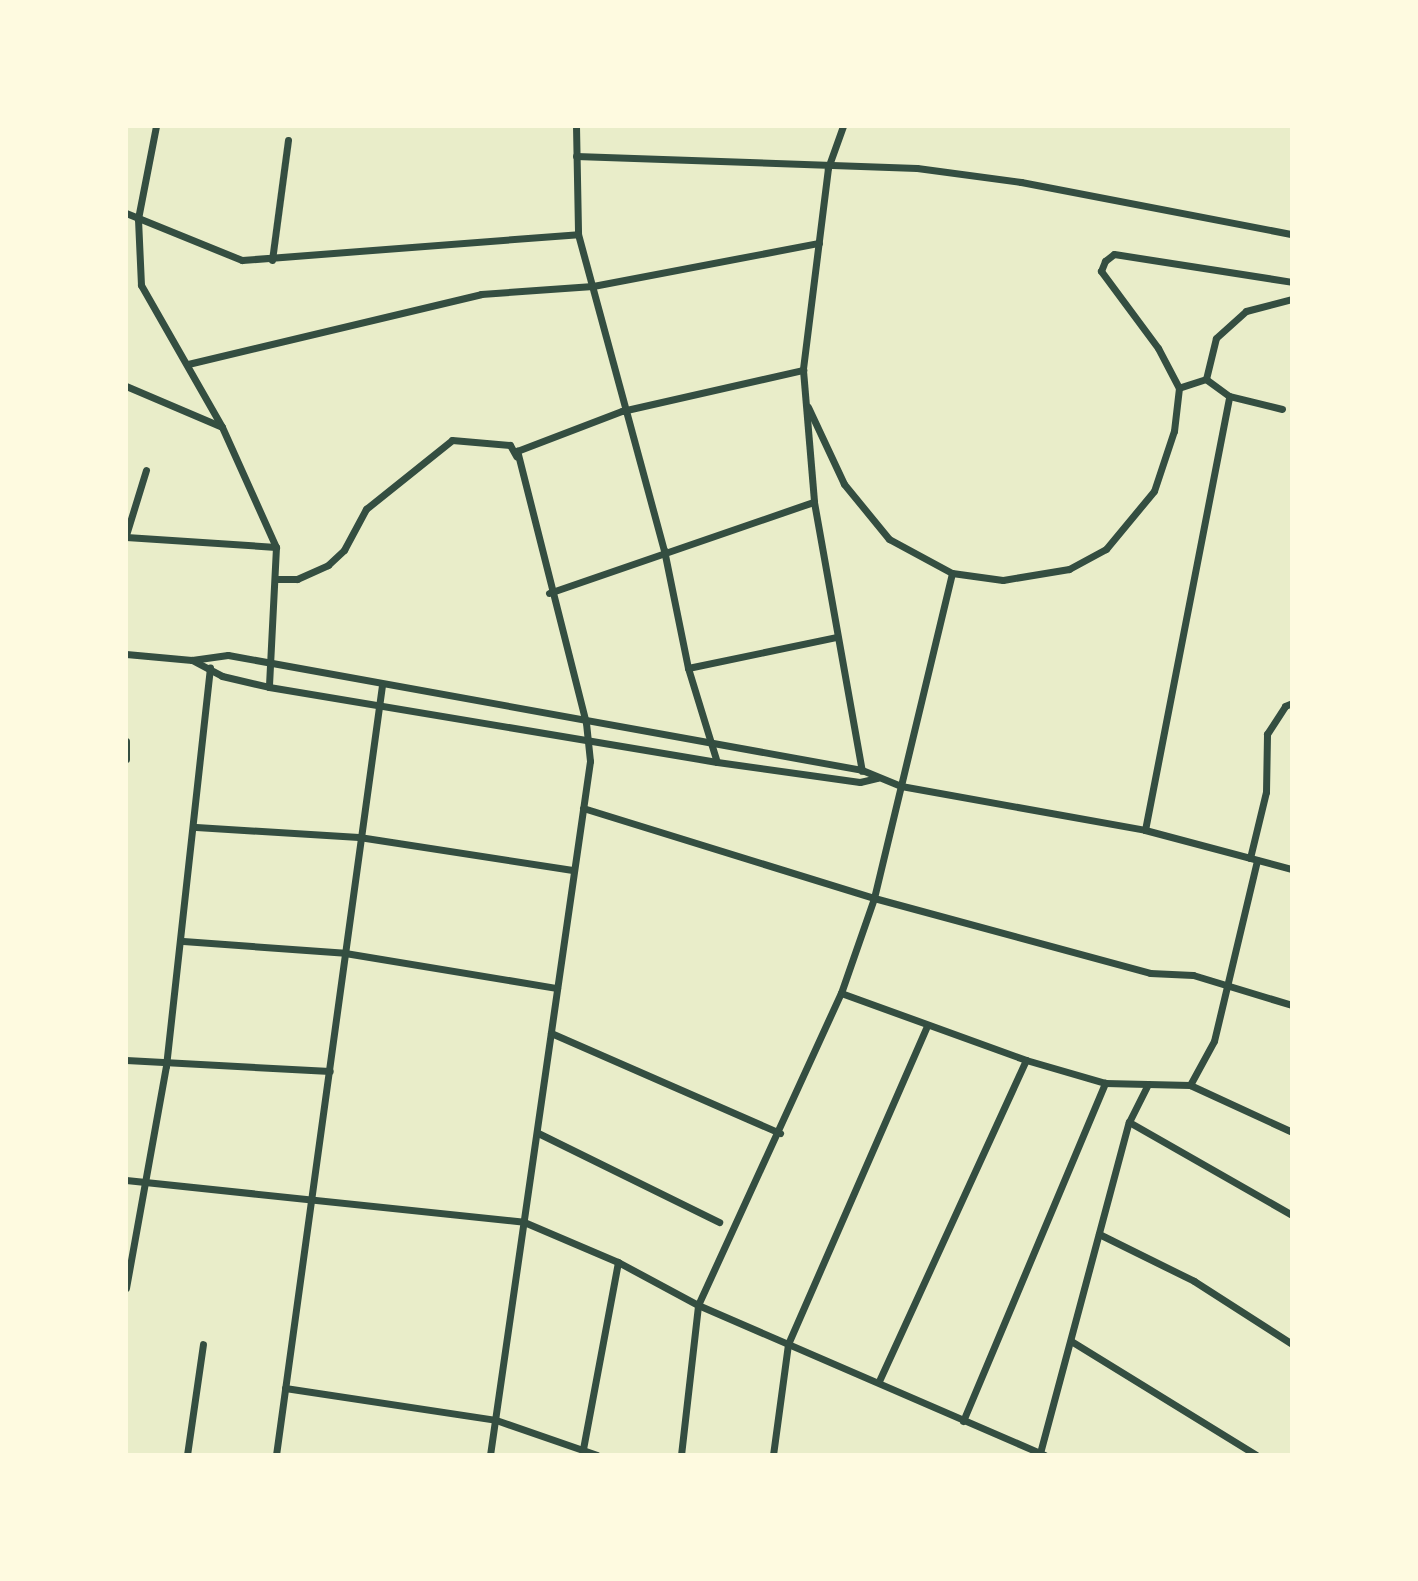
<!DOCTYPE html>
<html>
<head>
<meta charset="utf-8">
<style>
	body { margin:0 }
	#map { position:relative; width:1418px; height:1581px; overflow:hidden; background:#e9edc9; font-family:Mulish,sans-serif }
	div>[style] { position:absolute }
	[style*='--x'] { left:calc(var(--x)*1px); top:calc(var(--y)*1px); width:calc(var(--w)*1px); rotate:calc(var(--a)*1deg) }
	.minor>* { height:7px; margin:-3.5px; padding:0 3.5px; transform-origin:3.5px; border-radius:3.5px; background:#344e41 }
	span { translate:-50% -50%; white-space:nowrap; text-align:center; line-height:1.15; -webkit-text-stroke:6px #fefae0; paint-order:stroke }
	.frame { position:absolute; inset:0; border:128px solid #fefae0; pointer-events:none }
</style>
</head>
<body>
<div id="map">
	<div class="minor">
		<i style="--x:156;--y:126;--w:95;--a:101"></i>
		<i style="--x:138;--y:219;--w:66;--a:87.4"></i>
		<i style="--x:141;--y:285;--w:163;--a:60.3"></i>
		<i style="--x:222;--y:427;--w:132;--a:65.8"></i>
		<i style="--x:276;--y:547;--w:140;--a:92.9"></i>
		<i style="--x:576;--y:126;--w:108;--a:88.9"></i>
		<i style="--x:578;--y:234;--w:327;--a:74.8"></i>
		<i style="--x:664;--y:550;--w:120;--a:78.5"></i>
		<i style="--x:688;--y:668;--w:98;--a:72.9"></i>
		<i style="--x:843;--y:126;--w:45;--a:109.7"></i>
		<i style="--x:828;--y:168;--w:204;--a:97.1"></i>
		<i style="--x:803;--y:370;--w:132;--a:85.2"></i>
		<i style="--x:814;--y:502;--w:273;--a:79.9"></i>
		<i style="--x:576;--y:156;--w:341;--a:2"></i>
		<i style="--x:917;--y:168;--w:105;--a:7.7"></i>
		<i style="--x:1021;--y:182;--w:276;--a:10.9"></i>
		<i style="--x:126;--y:213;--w:125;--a:22.1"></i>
		<i style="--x:242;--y:260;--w:337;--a:-4.4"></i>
		<i style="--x:272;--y:260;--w:121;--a:-82.4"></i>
		<i style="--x:188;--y:364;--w:301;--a:-13.4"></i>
		<i style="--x:481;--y:294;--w:112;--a:-4.1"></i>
		<i style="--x:593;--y:286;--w:230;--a:-10.8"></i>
		<i style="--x:1206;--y:379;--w:28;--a:162"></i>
		<i style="--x:1179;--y:388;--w:45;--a:-117.7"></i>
		<i style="--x:1158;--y:348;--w:96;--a:-126.5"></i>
		<i style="--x:1101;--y:271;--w:11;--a:-68"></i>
		<i style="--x:1105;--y:261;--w:11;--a:-38"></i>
		<i style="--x:1114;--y:254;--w:180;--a:8.9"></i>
		<i style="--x:126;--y:386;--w:104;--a:23.1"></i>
		<i style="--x:808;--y:407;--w:85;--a:64.9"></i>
		<i style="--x:844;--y:484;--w:71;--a:50.7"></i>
		<i style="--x:889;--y:539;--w:72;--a:28.4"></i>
		<i style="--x:952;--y:573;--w:51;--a:7.8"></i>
		<i style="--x:1003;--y:580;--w:67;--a:-9.5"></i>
		<i style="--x:1069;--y:569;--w:42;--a:-28.4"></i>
		<i style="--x:1106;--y:549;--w:75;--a:-50.4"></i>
		<i style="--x:1154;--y:491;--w:63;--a:-71.6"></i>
		<i style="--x:1174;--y:431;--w:43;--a:-83.4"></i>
		<i style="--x:1282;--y:409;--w:55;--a:-166.2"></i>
		<i style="--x:1229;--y:396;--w:29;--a:-144"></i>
		<i style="--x:1206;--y:379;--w:42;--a:-76.3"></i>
		<i style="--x:1216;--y:338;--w:40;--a:-42"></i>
		<i style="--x:1246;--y:311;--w:48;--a:-14.6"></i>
		<i style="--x:126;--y:535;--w:68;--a:-72.9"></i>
		<i style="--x:126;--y:537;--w:150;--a:3.8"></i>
		<i style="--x:275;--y:579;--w:22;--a:0"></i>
		<i style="--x:297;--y:579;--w:34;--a:-24"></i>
		<i style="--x:328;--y:565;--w:22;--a:-43"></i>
		<i style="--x:344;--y:550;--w:47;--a:-61.8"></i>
		<i style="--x:366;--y:509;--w:110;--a:-38.7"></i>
		<i style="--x:452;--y:440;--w:58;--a:4.9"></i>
		<i style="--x:510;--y:445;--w:13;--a:61"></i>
		<i style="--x:549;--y:593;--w:280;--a:-19"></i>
		<i style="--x:126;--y:654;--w:66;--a:5.2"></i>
		<i style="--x:192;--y:660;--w:36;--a:-8"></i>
		<i style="--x:228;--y:655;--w:644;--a:10.28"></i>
		<i style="--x:862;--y:770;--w:42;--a:22.3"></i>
		<i style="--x:901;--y:786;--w:248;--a:10.2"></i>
		<i style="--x:1145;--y:830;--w:152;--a:14.9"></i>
		<i style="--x:192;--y:660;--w:34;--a:28"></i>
		<i style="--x:222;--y:676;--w:48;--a:13.2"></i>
		<i style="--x:269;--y:687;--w:454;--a:9.5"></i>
		<i style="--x:717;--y:762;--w:144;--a:8"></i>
		<i style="--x:860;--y:782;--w:17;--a:-13"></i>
		<i style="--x:688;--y:668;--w:151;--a:-11.8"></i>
		<i style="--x:126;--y:741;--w:18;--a:90"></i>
		<i style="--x:583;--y:808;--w:305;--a:17.2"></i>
		<i style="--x:874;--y:898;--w:286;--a:15.2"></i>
		<i style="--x:1150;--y:973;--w:43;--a:2.7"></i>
		<i style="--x:1193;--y:975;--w:103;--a:16.9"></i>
		<i style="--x:196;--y:827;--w:163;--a:3.5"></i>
		<i style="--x:359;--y:837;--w:216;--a:8.8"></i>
		<i style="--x:1145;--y:830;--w:442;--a:-79"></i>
		<i style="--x:1250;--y:858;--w:68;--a:-76.4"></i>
		<i style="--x:1266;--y:792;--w:58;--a:-89"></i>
		<i style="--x:1267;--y:734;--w:33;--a:-57"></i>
		<i style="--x:1285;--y:706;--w:8;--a:-23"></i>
		<i style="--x:183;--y:941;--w:162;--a:4.2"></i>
		<i style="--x:345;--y:953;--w:215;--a:9.4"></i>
		<i style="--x:841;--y:993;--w:197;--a:19.9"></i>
		<i style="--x:1026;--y:1060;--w:82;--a:16.2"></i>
		<i style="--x:1105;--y:1083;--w:43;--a:1.3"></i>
		<i style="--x:551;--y:1033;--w:250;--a:23.6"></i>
		<i style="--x:126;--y:1060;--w:204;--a:3.1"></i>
		<i style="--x:1190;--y:1085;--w:50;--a:-61.4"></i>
		<i style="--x:1214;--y:1041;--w:186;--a:-76.6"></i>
		<i style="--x:1129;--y:1122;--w:188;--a:29.7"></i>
		<i style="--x:538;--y:1133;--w:202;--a:26.2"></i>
		<i style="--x:126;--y:1180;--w:400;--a:6"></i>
		<i style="--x:524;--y:1222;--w:102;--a:23.1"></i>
		<i style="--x:618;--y:1262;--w:91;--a:28.3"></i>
		<i style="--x:698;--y:1305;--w:378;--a:23.4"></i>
		<i style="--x:1099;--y:1234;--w:106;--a:26.3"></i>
		<i style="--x:1194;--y:1281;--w:117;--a:32.7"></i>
		<i style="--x:126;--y:1288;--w:226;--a:-79.8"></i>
		<i style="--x:166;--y:1066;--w:401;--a:-83.7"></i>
		<i style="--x:1071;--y:1341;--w:217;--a:31.6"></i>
		<i style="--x:879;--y:1381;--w:353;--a:-65.4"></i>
		<i style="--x:285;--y:1388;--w:213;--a:8.6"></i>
		<i style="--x:496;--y:1420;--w:107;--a:19.1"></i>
		<i style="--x:963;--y:1421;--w:367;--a:-67.2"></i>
		<i style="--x:583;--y:1449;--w:190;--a:-79.4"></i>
		<i style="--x:1040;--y:1453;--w:343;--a:-75"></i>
		<i style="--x:1129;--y:1122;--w:42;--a:-63.4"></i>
		<i style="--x:1148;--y:1084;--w:42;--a:1.4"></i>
		<i style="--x:1190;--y:1085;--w:112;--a:24.7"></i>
		<i style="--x:187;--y:1455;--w:112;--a:-81.8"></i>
		<i style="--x:276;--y:1455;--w:777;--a:-82.16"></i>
		<i style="--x:490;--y:1455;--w:701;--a:-81.8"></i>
		<i style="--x:590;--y:761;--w:38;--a:-96"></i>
		<i style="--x:586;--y:723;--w:281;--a:-104.2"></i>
		<i style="--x:517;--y:451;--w:112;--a:-20.9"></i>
		<i style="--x:622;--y:411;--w:186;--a:-12.8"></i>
		<i style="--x:681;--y:1455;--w:151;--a:-83.5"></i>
		<i style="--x:698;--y:1305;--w:343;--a:-65.4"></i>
		<i style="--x:841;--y:993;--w:101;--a:-70.8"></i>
		<i style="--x:874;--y:898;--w:334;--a:-76.5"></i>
		<i style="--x:773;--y:1455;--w:112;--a:-82.3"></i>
		<i style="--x:788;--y:1344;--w:345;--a:-66.4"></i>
	</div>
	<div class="frame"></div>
</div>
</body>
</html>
